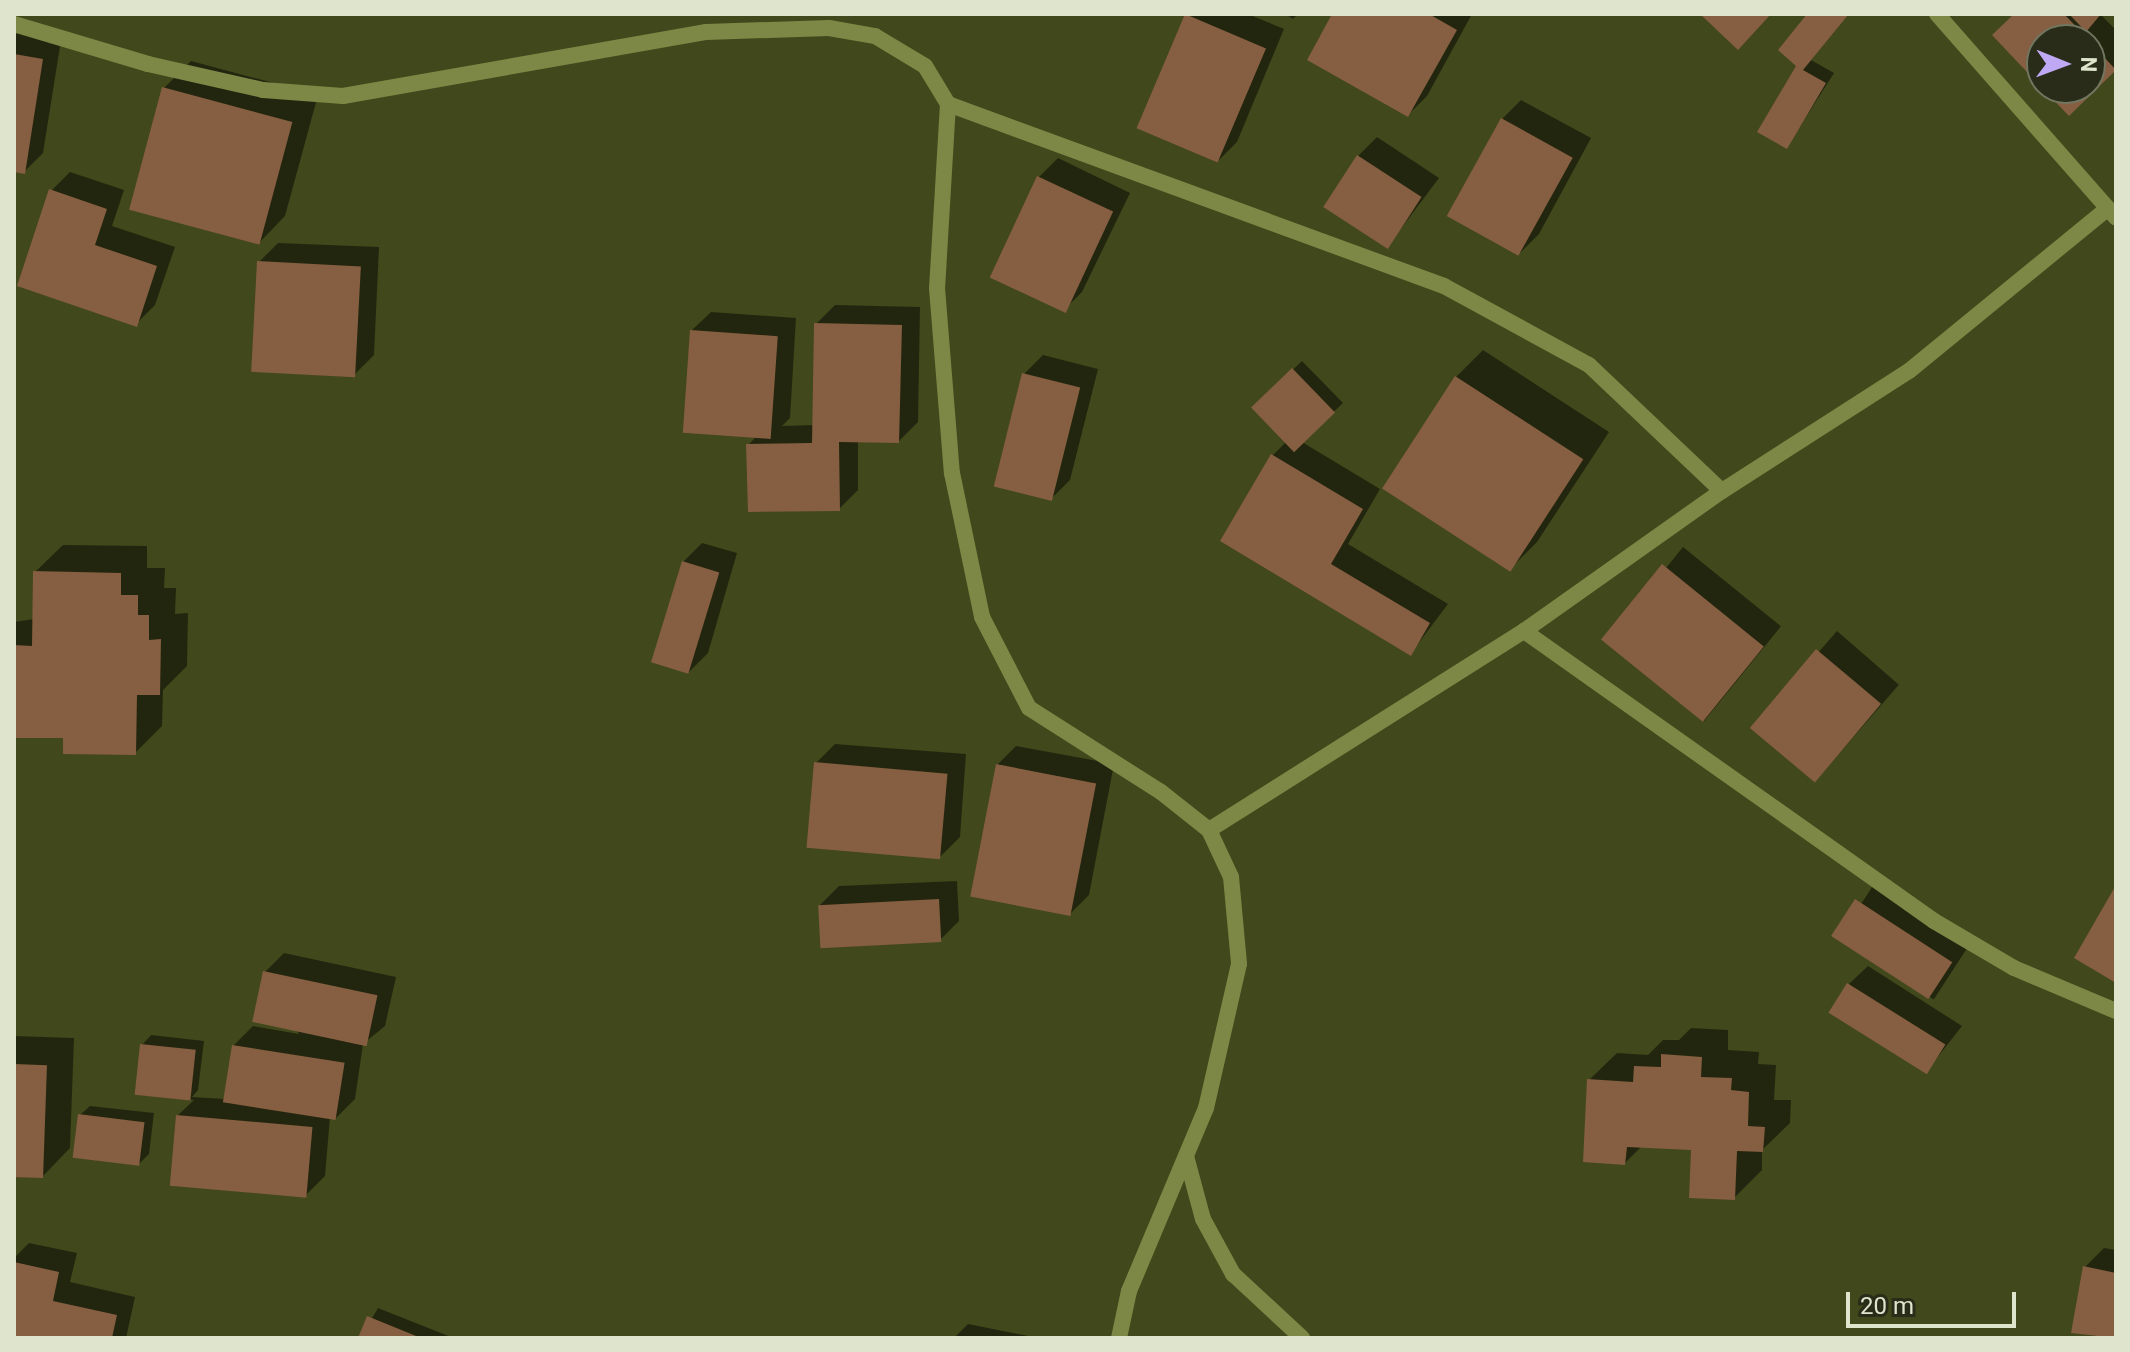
<!DOCTYPE html>
<html>
<head>
<meta charset="utf-8">
<style>
	body { margin:0 }
	#map { position:relative; width:2130px; height:1352px; overflow:hidden; background:#41481b; font-family:Roboto,sans-serif }
	div>[style] { position:absolute }
	[style*='--x'] { left:calc(var(--x)*1px); top:calc(var(--y)*1px); width:calc(var(--w)*1px); rotate:calc(var(--a)*1deg) }
	.shadow>* { inset:0; background:#0007; transform-origin:0 0 }
	.building>* { inset:0; background:#865e41; transform-origin:0 0 }
	.minor>* { height:16px; margin:-8px; padding:0 8px; transform-origin:8px; border-radius:8px; background:#7d8846 }
	span { translate:-50% -50%; white-space:nowrap; text-align:center; line-height:1.15; -webkit-text-stroke:6px #282c18; paint-order:stroke }
	.frame { position:absolute; inset:0; border:16px solid #dfe5cc; pointer-events:none }
	.north { position:absolute; left:2026px; top:24px; width:80px; height:80px; box-sizing:border-box; background:#282c18; border:2px solid #717660; border-radius:50%; rotate:91deg; font-size:22px; font-weight:700; line-height:32px; text-align:center; color:#dfe5cc }
	.north::after { content:''; display:block; margin:auto; width:28px; height:36px; background:#bfa9f4; clip-path:polygon(50% 0,100% 100%,50% 72%,0 100%) }
	.scale { position:absolute; left:1846px; top:1292px; width:170px; height:36px; box-sizing:border-box; border:4px solid #dfe5cc; border-top:0; padding-left:10px; font-size:24px; line-height:28px; white-space:nowrap; color:#dfe5cc; -webkit-text-stroke:6px #282c18; paint-order:stroke }
</style>
</head>
<body>
<div id="map">
	<div class="shadow">
		<i style="clip-path:polygon(1248px 14px,1284px 29px,1237px 142px,1219px 160px,1187px 16px)"></i>
		<i style="clip-path:polygon(1285px 14px,1298px 14px,1293px 19px)"></i>
		<i style="clip-path:polygon(1334px 14px,1472px 14px,1427px 96px,1408px 115px)"></i>
		<i style="clip-path:polygon(1810px 14px,1849px 14px,1811px 60px,1834px 73px,1787px 147px)"></i>
		<i style="clip-path:polygon(2016px 14px,2100px 14px,2116px 30px,2116px 67px,2069px 113px,2045px 88px,2090px 88px,2090px 40px,2042px 40px,2042px 85px)"></i>
		<i style="clip-path:polygon(14px 33px,61px 40px,43px 153px,24px 172px,14px 170px)"></i>
		<i style="clip-path:polygon(191px 61px,318px 95px,285px 216px,258px 244px,164px 88px)"></i>
		<i style="clip-path:polygon(1521px 100px,1591px 138px,1539px 234px,1520px 253px,1502px 119px)"></i>
		<i style="clip-path:polygon(1377px 137px,1439px 178px,1387px 247px,1358px 156px)"></i>
		<i style="clip-path:polygon(1058px 158px,1130px 193px,1082px 292px,1063px 311px,1039px 177px)"></i>
		<i style="clip-path:polygon(70px 172px,124px 190px,112px 226px,175px 247px,155px 305px,136px 324px,51px 191px)"></i>
		<i style="clip-path:polygon(278px 243px,379px 247px,374px 355px,355px 374px,259px 262px)"></i>
		<i style="clip-path:polygon(835px 305px,920px 307px,918px 422px,899px 441px,858px 441px,858px 490px,839px 509px,748px 445px,757px 436px,692px 330px,711px 312px,796px 318px,790px 418px,782px 426px,814px 425px,816px 324px)"></i>
		<i style="clip-path:polygon(1483px 350px,1609px 432px,1537px 542px,1510px 569px,1456px 377px)"></i>
		<i style="clip-path:polygon(1043px 355px,1098px 369px,1070px 480px,1051px 499px,1024px 374px)"></i>
		<i style="clip-path:polygon(1302px 361px,1343px 403px,1302px 442px,1380px 489px,1348px 544px,1448px 604px,1411px 653px,1223px 541px,1273px 455px,1287px 441px,1254px 407px)"></i>
		<i style="clip-path:polygon(702px 543px,737px 553px,708px 653px,689px 672px,683px 562px)"></i>
		<i style="clip-path:polygon(63px 545px,147px 546px,147px 568px,165px 568px,164px 588px,176px 588px,175px 614px,188px 613px,187px 666px,163px 690px,162px 726px,135px 753px,65px 737px,14px 736px,14px 622px,34px 619px,35px 572px)"></i>
		<i style="left:1683px;top:547px;width:126px;height:122px;rotate:39deg"></i>
		<i style="left:1837px;top:631px;width:82px;height:128px;rotate:41deg"></i>
		<i style="clip-path:polygon(835px 744px,966px 754px,960px 837px,941px 856px,816px 763px)"></i>
		<i style="clip-path:polygon(1016px 746px,1114px 764px,1089px 895px,1070px 914px,997px 765px)"></i>
		<i style="clip-path:polygon(957px 881px,959px 921px,940px 940px,820px 905px,839px 886px)"></i>
		<i style="left:1876px;top:881px;width:113px;height:68px;rotate:33deg"></i>
		<i style="clip-path:polygon(284px 953px,396px 977px,385px 1026px,363px 1044px,355px 1099px,336px 1118px,330px 1117px,325px 1176px,306px 1195px,177px 1116px,194px 1100px,137px 1093px,142px 1045px,151px 1035px,204px 1041px,198px 1090px,192px 1097px,225px 1099px,234px 1045px,253px 1026px,299px 1034px,265px 972px)"></i>
		<i style="clip-path:polygon(1868px 966px,1962px 1026px,1926px 1072px,1849px 984px)"></i>
		<i style="clip-path:polygon(1691px 1028px,1728px 1030px,1728px 1050px,1759px 1052px,1758px 1064px,1776px 1065px,1774px 1100px,1791px 1100px,1790px 1123px,1762px 1150px,1762px 1170px,1734px 1198px,1693px 1148px,1642px 1146px,1625px 1163px,1589px 1080px,1617px 1053px,1648px 1055px,1663px 1040px,1679px 1040px)"></i>
		<i style="clip-path:polygon(14px 1036px,74px 1038px,70px 1148px,43px 1176px,14px 1175px)"></i>
		<i style="clip-path:polygon(90px 1106px,154px 1113px,149px 1154px,140px 1163px,80px 1115px)"></i>
		<i style="clip-path:polygon(29px 1243px,77px 1253px,70px 1282px,135px 1297px,126px 1338px,14px 1338px,14px 1258px)"></i>
		<i style="clip-path:polygon(2104px 1248px,2116px 1250px,2116px 1338px,2073px 1331px,2085px 1267px)"></i>
		<i style="clip-path:polygon(378px 1308px,451px 1337px,450px 1338px,360px 1338px)"></i>
		<i style="clip-path:polygon(968px 1324px,1038px 1338px,954px 1338px)"></i>
	</div>
	<div class="building">
		<i style="left:1185px;top:14px;width:88px;height:124px;rotate:23deg"></i>
		<i style="clip-path:polygon(1332px 14px,1429px 14px,1457px 30px,1408px 117px,1307px 60px)"></i>
		<i style="clip-path:polygon(1700px 14px,1771px 14px,1738px 50px)"></i>
		<i style="clip-path:polygon(1807px 14px,1849px 14px,1803px 70px,1826px 83px,1787px 149px,1757px 132px,1796px 66px,1778px 50px)"></i>
		<i style="clip-path:polygon(2014px 14px,2064px 14px,2089px 40px,2042px 40px,2042px 88px,1992px 35px)"></i>
		<i style="clip-path:polygon(2069px 14px,2101px 14px,2086px 32px)"></i>
		<i style="clip-path:polygon(2090px 42px,2116px 70px,2069px 116px,2042px 88px,2090px 88px)"></i>
		<i style="clip-path:polygon(14px 54px,43px 59px,25px 174px,14px 172px)"></i>
		<i style="left:162px;top:87px;width:135px;height:127px;rotate:15deg"></i>
		<i style="left:1501px;top:118px;width:82px;height:112px;rotate:29deg"></i>
		<i style="left:1357px;top:155px;width:77px;height:62px;rotate:33deg"></i>
		<i style="left:1037px;top:176px;width:84px;height:112px;rotate:25deg"></i>
		<i style="clip-path:polygon(49px 189px,107px 209px,95px 245px,157px 266px,137px 327px,17px 286px)"></i>
		<i style="left:257px;top:261px;width:104px;height:111px;rotate:3deg"></i>
		<i style="clip-path:polygon(814px 323px,902px 325px,899px 443px,839px 442px,840px 511px,748px 512px,746px 444px,812px 443px)"></i>
		<i style="left:690px;top:330px;width:88px;height:103px;rotate:4deg"></i>
		<i style="left:1292px;top:368px;width:62px;height:57px;rotate:46deg"></i>
		<i style="left:1022px;top:373px;width:60px;height:117px;rotate:14deg"></i>
		<i style="left:1455px;top:376px;width:153px;height:134px;rotate:33deg"></i>
		<i style="clip-path:polygon(1271px 454px,1363px 509px,1331px 564px,1430px 623px,1411px 656px,1220px 541px)"></i>
		<i style="left:682px;top:561px;width:39px;height:106px;rotate:17deg"></i>
		<i style="left:1662px;top:564px;width:131px;height:97px;rotate:39deg"></i>
		<i style="clip-path:polygon(33px 571px,121px 573px,121px 595px,138px 595px,138px 615px,149px 615px,149px 640px,161px 639px,160px 695px,137px 695px,136px 755px,63px 754px,63px 738px,14px 738px,14px 645px,32px 646px)"></i>
		<i style="left:1816px;top:649px;width:85px;height:103px;rotate:40deg"></i>
		<i style="left:814px;top:762px;width:134px;height:86px;rotate:5deg"></i>
		<i style="left:996px;top:764px;width:102px;height:135px;rotate:11deg"></i>
		<i style="clip-path:polygon(2116px 885px,2116px 983px,2074px 958px)"></i>
		<i style="left:939px;top:899px;width:43px;height:121px;rotate:87deg"></i>
		<i style="left:1855px;top:899px;width:116px;height:44px;rotate:33deg"></i>
		<i style="left:263px;top:971px;width:117px;height:52px;rotate:12deg"></i>
		<i style="left:1847px;top:983px;width:116px;height:35px;rotate:32deg"></i>
		<i style="left:140px;top:1044px;width:56px;height:51px;rotate:6deg"></i>
		<i style="left:232px;top:1045px;width:114px;height:58px;rotate:9deg"></i>
		<i style="clip-path:polygon(1661px 1054px,1702px 1057px,1701px 1077px,1732px 1078px,1731px 1090px,1749px 1092px,1748px 1126px,1765px 1127px,1763px 1152px,1737px 1151px,1735px 1200px,1689px 1198px,1691px 1150px,1627px 1147px,1625px 1165px,1583px 1162px,1587px 1079px,1633px 1082px,1634px 1066px,1661px 1067px)"></i>
		<i style="left:14px;top:1064px;width:33px;height:113px;rotate:2deg"></i>
		<i style="left:78px;top:1114px;width:67px;height:44px;rotate:7deg"></i>
		<i style="left:176px;top:1115px;width:137px;height:71px;rotate:5deg"></i>
		<i style="clip-path:polygon(14px 1262px,59px 1272px,53px 1301px,117px 1315px,112px 1338px,14px 1338px)"></i>
		<i style="clip-path:polygon(2083px 1266px,2116px 1273px,2116px 1338px,2071px 1333px)"></i>
		<i style="clip-path:polygon(367px 1316px,421px 1338px,358px 1338px)"></i>
	</div>
	<div class="minor">
		<i style="--x:1937;--y:14;--w:271;--a:48.7"></i>
		<i style="--x:14;--y:24;--w:140;--a:16.6"></i>
		<i style="--x:148;--y:64;--w:118;--a:12.7"></i>
		<i style="--x:263;--y:90;--w:80;--a:4.3"></i>
		<i style="--x:343;--y:96;--w:369;--a:-10"></i>
		<i style="--x:706;--y:32;--w:123;--a:-1.9"></i>
		<i style="--x:829;--y:28;--w:47;--a:9.9"></i>
		<i style="--x:875;--y:36;--w:58;--a:31"></i>
		<i style="--x:925;--y:66;--w:44;--a:58.8"></i>
		<i style="--x:948;--y:104;--w:184;--a:93.4"></i>
		<i style="--x:937;--y:288;--w:186;--a:85.4"></i>
		<i style="--x:952;--y:473;--w:147;--a:78.2"></i>
		<i style="--x:982;--y:617;--w:102;--a:62.7"></i>
		<i style="--x:1029;--y:708;--w:156;--a:32.5"></i>
		<i style="--x:1161;--y:792;--w:61;--a:38.4"></i>
		<i style="--x:1209;--y:830;--w:52;--a:64.9"></i>
		<i style="--x:1231;--y:877;--w:87;--a:84.7"></i>
		<i style="--x:1239;--y:964;--w:148;--a:102.9"></i>
		<i style="--x:1206;--y:1108;--w:199;--a:112.8"></i>
		<i style="--x:1129;--y:1291;--w:48;--a:102"></i>
		<i style="--x:948;--y:104;--w:528;--a:20.15"></i>
		<i style="--x:1444;--y:286;--w:165;--a:28.6"></i>
		<i style="--x:1589;--y:365;--w:183;--a:43.5"></i>
		<i style="--x:1524;--y:631;--w:502;--a:35.27"></i>
		<i style="--x:1934;--y:921;--w:93;--a:30.4"></i>
		<i style="--x:2014;--y:968;--w:111;--a:22.9"></i>
		<i style="--x:1209;--y:830;--w:373;--a:-32.3"></i>
		<i style="--x:1524;--y:631;--w:242;--a:-35.3"></i>
		<i style="--x:1722;--y:491;--w:222;--a:-32.7"></i>
		<i style="--x:1909;--y:371;--w:257;--a:-39.3"></i>
		<i style="--x:1186;--y:1156;--w:65;--a:74.9"></i>
		<i style="--x:1203;--y:1219;--w:63;--a:61.4"></i>
		<i style="--x:1233;--y:1274;--w:94;--a:42.8"></i>
	</div>
	<div class="frame"></div>
	<div class="north">N</div>
	<div class="scale">20 m</div>
</div>
</body>
</html>
